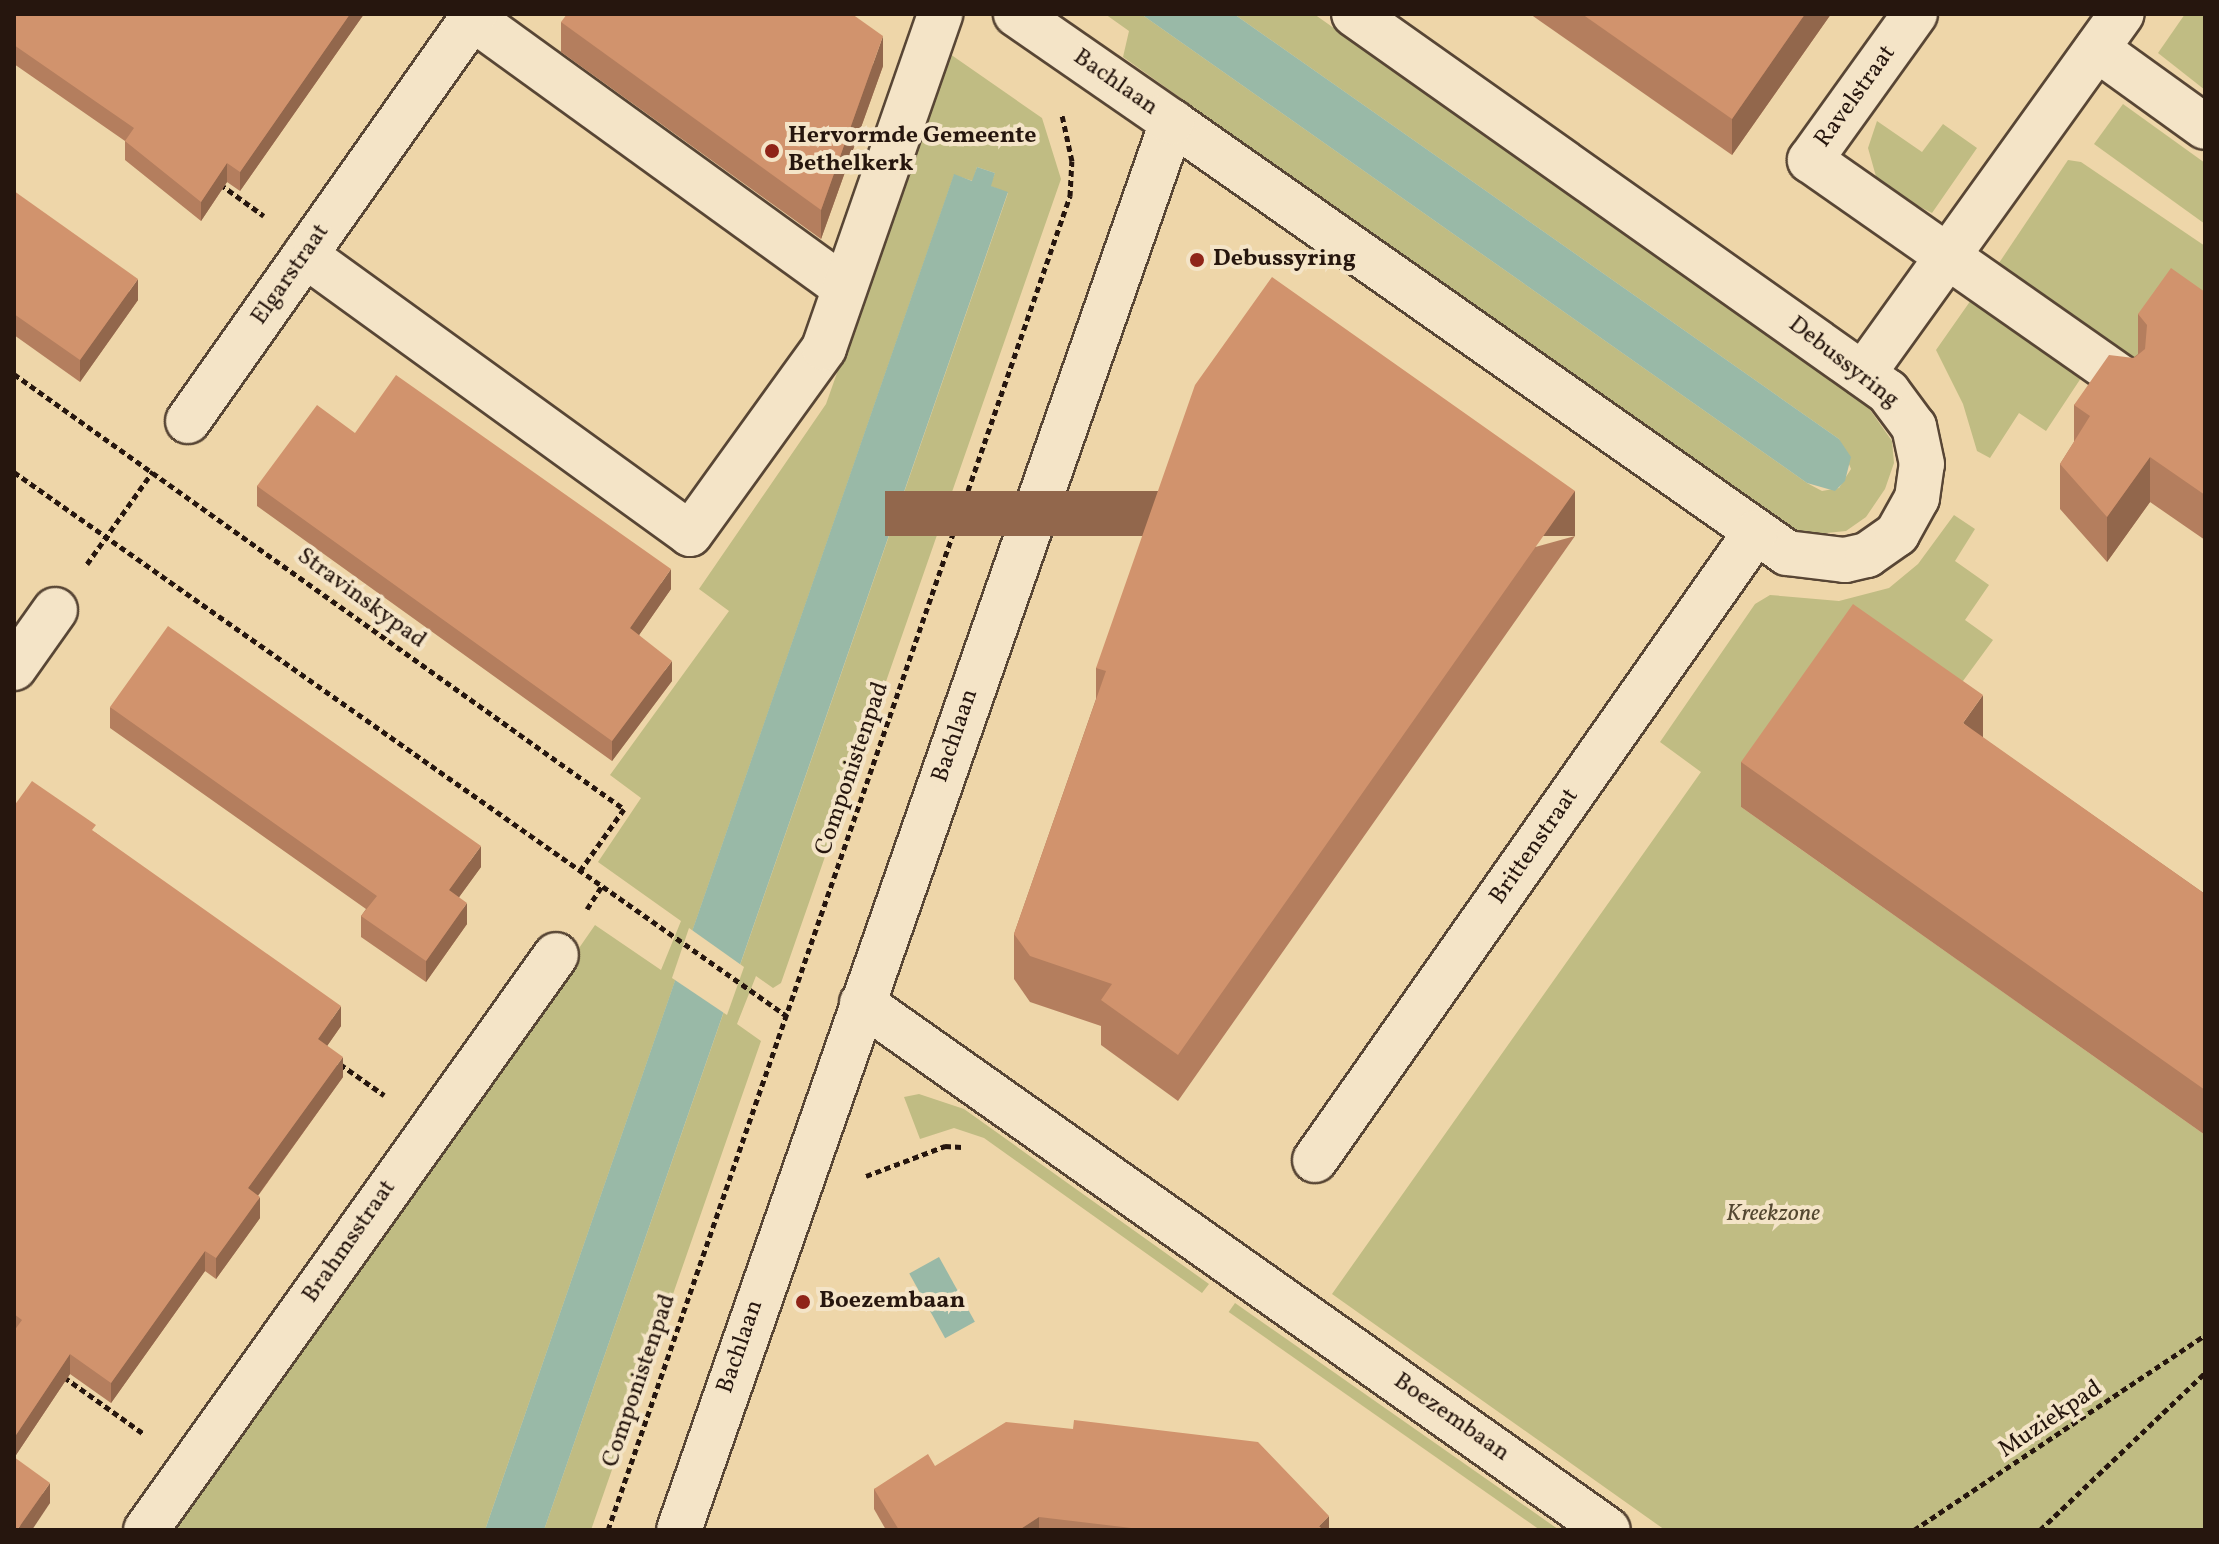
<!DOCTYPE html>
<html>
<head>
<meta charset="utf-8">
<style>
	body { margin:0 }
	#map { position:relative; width:2219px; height:1544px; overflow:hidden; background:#eed6a9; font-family:Vollkorn,serif }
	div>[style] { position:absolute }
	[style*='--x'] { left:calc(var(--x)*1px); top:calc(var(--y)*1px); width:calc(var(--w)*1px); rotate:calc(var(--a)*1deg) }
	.green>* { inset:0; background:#c0bc83; transform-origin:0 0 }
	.water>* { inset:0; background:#99b9a7; transform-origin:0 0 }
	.pier>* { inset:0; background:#eed6a9 }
	.path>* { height:5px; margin-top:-2.5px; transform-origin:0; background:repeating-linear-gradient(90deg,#26160e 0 6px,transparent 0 10px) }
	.roads { filter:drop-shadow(2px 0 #584635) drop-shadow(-2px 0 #584635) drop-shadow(0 2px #584635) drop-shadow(0 -2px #584635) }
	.minor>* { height:44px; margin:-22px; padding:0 22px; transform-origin:22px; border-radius:22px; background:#f4e4c7 }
	.wall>* { inset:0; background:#b47e5e }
	.shaded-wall>* { inset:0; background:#92674c; transform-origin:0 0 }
	.building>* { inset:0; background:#d1936d }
	.dots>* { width:22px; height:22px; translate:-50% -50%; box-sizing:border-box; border:4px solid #f4e4c7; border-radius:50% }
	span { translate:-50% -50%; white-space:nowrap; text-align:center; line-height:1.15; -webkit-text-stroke:8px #f4e4c7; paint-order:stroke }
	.street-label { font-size:24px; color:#26160e }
	.poi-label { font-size:24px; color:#26160e; font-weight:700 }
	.left { translate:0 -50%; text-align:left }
	.park-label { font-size:24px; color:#544831; font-style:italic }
	.frame { position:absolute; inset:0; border:16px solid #26160e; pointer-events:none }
</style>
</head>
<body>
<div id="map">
	<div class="green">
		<i style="clip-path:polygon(1105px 14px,1141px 14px,1807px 483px,1822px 491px,1839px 488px,1851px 469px,1839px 439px,1234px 14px,1314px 14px,1866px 404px,1892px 441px,1894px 463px,1885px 489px,1866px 517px,1846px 531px,1807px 535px,1786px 528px,1123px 57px,1129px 31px)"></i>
		<i style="clip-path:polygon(2185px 14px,2205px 14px,2205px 90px,2158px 53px)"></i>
		<i style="clip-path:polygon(950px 54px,1042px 118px,1061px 179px,781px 983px,773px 988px,756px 976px,737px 1024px,761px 1041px,591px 1530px,544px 1530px,1008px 193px,990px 186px,995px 173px,977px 167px,973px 181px,954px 175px,485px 1530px,176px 1530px,595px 925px,661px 970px,681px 921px,598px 862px,641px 798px,610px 775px,729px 611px,699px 589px,826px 404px)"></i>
		<i style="clip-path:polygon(2123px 104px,2205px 163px,2205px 224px,2094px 144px)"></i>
		<i style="clip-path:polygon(1877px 121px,1922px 152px,1943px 124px,1977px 148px,1932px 213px,1884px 189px,1877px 180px,1868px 148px)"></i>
		<i style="clip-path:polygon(2068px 160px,2081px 162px,2205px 246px,2205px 337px,2136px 362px,1997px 266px)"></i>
		<i style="clip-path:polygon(1971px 300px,2081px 378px,2046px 431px,2019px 413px,1990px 458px,1977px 451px,1963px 404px,1936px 350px)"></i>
		<i style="clip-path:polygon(1954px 515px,1975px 529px,1955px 561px,1989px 585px,1965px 620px,1993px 640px,1941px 711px,1741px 807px,2205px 1135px,2205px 1530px,1665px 1530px,1332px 1294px,1701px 772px,1660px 742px,1755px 604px,1770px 595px,1839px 601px,1889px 588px,1918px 564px)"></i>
		<i style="clip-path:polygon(919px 1094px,964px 1109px,1209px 1284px,1202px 1293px,984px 1138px,954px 1128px,920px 1139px,904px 1097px)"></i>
		<i style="left:1235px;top:1303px;width:395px;height:11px;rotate:35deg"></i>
	</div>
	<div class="water">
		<i style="clip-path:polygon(1141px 14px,1234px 14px,1839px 439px,1851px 457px,1845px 481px,1835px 491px,1807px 483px)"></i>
		<i style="clip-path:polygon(977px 167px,995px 173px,991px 186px,1008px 192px,544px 1530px,485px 1530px,954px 174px,972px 181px)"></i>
		<i style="left:939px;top:1257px;width:74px;height:34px;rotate:61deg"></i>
	</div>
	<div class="pier">
		<i style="clip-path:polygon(689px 928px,744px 967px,727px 1015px,672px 978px)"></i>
	</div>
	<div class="path">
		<i style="--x:220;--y:184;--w:54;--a:36"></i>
		<i style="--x:14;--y:374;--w:749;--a:35.49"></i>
		<i style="--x:624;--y:809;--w:76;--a:125.4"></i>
		<i style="--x:14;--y:472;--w:945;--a:35.14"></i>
		<i style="--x:87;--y:564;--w:114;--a:-54.6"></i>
		<i style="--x:587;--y:909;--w:27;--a:-57"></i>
		<i style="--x:340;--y:1064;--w:54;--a:35.2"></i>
		<i style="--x:866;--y:1176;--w:85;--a:-20.8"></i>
		<i style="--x:945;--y:1146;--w:17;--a:3"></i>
		<i style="--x:64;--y:1377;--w:98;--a:35.5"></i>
		<i style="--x:608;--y:1530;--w:1412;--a:-70.9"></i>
		<i style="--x:1070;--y:196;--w:35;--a:-87"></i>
		<i style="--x:1072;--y:161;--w:47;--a:-102.3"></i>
		<i style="--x:1914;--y:1530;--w:350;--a:-33.8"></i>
		<i style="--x:2040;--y:1530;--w:228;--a:-43.6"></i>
	</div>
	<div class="roads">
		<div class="minor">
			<i style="--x:1915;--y:14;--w:180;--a:125.7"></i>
			<i style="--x:1810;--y:160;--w:383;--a:35"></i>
			<i style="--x:472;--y:18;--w:459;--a:35.9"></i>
			<i style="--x:2097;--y:49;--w:133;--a:35.8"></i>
			<i style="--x:1172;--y:122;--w:751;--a:35.02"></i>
			<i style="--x:1787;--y:553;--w:58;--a:6.9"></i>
			<i style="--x:1845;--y:560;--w:23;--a:-13"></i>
			<i style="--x:1867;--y:555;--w:37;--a:-35"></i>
			<i style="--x:1897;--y:534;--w:41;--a:-60.9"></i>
			<i style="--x:1917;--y:498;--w:34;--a:-82"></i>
			<i style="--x:1922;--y:464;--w:38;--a:-102"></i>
			<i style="--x:1914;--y:427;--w:44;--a:-126.6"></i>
			<i style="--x:1888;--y:392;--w:654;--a:-144.71"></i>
			<i style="--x:305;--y:255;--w:475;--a:35.9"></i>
			<i style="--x:690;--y:534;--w:229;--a:-54.2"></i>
			<i style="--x:824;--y:348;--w:354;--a:-70.8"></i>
			<i style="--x:1863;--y:374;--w:443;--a:-54.3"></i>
			<i style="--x:188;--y:421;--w:498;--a:-54.8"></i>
			<i style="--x:14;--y:668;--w:71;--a:-54.7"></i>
			<i style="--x:862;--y:1003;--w:913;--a:35.24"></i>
			<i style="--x:1315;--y:1160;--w:766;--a:-54.94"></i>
			<i style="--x:146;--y:1530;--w:706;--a:-54.51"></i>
			<i style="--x:679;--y:1530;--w:1492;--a:-70.7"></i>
			<i style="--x:1172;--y:122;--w:190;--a:-145.3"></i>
		</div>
	</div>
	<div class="wall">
		<i style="clip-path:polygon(14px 14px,364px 14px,240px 191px,227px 182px,201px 221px,125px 160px,125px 141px,14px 64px)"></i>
		<i style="clip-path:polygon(1530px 14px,1831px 14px,1732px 155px)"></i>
		<i style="clip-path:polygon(561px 22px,883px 66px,821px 239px,561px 52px)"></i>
		<i style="clip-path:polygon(14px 191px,138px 300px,80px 382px,14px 335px)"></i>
		<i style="clip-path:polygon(2205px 292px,2205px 540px,2150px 502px,2107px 562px,2060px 509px,2060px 464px,2074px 442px,2074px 405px,2138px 354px,2138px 314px)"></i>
		<i style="clip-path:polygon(355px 433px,671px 589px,639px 635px,672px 681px,612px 761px,257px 506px,257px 486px)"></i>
		<i style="clip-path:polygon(1575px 536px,1178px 1101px,1101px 1045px,1101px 1026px,1030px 1002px,1014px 979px,1014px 934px,1096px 699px,1096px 668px)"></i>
		<i style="clip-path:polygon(110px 707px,481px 867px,459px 897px,467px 924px,426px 982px,361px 937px,361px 916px,366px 909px,110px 728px)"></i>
		<i style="clip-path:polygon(1983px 738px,2205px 894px,2205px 1135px,1741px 807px,1741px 762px)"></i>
		<i style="clip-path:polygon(14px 806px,96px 833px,341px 1026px,327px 1046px,343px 1077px,258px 1196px,260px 1218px,216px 1279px,205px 1271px,111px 1403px,70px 1374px,14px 1458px,50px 1503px,14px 1530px)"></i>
		<i style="clip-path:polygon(935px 1466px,1329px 1530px,886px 1530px,874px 1509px,874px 1489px)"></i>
	</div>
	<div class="shaded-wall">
		<i style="clip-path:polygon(350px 14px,364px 14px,240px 191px,240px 172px)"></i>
		<i style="clip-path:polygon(1805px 14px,1831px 14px,1732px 155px,1732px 119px)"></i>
		<i style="clip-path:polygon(883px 36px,883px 66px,821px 239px,821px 210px)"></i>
		<i style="clip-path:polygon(227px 163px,227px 182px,201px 221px,201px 202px)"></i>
		<i style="clip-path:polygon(138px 279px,138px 300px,80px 382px,80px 360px)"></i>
		<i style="clip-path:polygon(2150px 457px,2150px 502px,2107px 562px,2107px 517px)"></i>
		<i style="left:1575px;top:491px;width:45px;height:690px;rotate:90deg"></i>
		<i style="clip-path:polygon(671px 569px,671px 589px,630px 648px,630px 628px)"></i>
		<i style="clip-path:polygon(672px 661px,672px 681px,612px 761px,612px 741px)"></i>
		<i style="clip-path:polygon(1983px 695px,1983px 740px,1963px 723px)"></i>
		<i style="clip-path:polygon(481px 846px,481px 867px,449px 911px,449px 890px)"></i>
		<i style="clip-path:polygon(467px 903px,467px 924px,426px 982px,426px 961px)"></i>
		<i style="clip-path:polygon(341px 1006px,341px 1026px,318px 1059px,318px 1039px)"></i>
		<i style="clip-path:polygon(343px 1057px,343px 1077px,248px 1209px,248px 1188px)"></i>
		<i style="clip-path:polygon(260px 1197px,260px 1218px,216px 1279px,216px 1258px)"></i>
		<i style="clip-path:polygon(205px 1251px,205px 1271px,111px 1403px,111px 1383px)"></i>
		<i style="clip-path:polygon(70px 1354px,70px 1374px,14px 1458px,14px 1438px)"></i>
		<i style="clip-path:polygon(50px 1483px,50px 1503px,32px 1530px,17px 1530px)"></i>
		<i style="clip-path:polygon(1329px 1516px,1329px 1530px,1319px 1530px,1319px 1526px)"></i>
		<i style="clip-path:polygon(1039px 1517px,1039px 1530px,1019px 1530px)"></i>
	</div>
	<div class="building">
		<i style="clip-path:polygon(14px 14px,350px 14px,240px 172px,227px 163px,201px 202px,125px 141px,134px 128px,14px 45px)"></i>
		<i style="clip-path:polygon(567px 14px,852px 14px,883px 36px,821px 210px,561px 22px)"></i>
		<i style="clip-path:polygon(1582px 14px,1805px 14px,1732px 119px)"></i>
		<i style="clip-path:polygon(14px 191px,138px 279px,80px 360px,14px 314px)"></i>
		<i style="clip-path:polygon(2171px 268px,2205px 292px,2205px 495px,2150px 457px,2107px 517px,2060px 464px,2090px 416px,2074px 405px,2109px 355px,2134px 358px,2145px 349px,2147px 325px,2138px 314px)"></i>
		<i style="clip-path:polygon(1272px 277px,1575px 491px,1178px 1055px,1101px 1000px,1112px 984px,1030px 956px,1014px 934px,1106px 671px,1096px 668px,1195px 385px)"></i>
		<i style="clip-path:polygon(396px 375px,671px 569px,630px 628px,672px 661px,612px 741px,257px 486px,317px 405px,355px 433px)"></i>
		<i style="clip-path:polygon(1853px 604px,1983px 695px,1963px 723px,2205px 894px,2205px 1090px,1741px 762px)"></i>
		<i style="clip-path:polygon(168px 626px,481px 846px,449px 890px,467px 903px,426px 961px,361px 916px,377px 896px,110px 707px)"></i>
		<i style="clip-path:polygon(32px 781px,96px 825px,92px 830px,341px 1006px,318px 1039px,343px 1057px,248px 1188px,260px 1197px,237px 1229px,216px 1258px,205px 1251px,111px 1383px,70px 1354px,14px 1438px,14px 1331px,22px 1320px,14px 1314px,14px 806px)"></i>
		<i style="clip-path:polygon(1074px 1420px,1258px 1442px,1329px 1516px,1319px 1526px,1323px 1530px,1148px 1530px,1039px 1517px,1019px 1530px,899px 1530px,874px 1489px,928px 1454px,935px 1466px,1006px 1422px,1073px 1429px)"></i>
		<i style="clip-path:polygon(14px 1457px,50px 1483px,17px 1530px,14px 1530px)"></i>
	</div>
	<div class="dots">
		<i style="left:772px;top:151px;background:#8f2418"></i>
		<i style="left:1197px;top:260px;background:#8f2418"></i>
		<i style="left:803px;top:1302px;background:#8f2418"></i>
	</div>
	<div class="street-label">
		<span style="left:1115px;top:83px;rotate:35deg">Bachlaan</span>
		<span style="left:1856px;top:97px;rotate:-54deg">Ravelstraat</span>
		<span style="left:291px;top:275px;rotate:-55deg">Elgarstraat</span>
		<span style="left:1843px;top:363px;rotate:38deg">Debussyring</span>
		<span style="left:361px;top:599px;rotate:36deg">Stravinskypad</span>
		<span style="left:956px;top:736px;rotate:-71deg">Bachlaan</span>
		<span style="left:853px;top:769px;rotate:-71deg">Componistenpad</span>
		<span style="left:1535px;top:847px;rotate:-55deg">Brittenstraat</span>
		<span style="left:350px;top:1242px;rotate:-55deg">Brahmsstraat</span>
		<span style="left:741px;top:1347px;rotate:-71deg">Bachlaan</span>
		<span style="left:640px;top:1381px;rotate:-71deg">Componistenpad</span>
		<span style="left:1451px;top:1418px;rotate:35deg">Boezembaan</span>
		<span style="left:2051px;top:1420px;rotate:-34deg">Muziekpad</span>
	</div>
	<div class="poi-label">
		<span class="left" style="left:788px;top:151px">Hervormde Gemeente<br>Bethelkerk</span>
		<span class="left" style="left:1213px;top:260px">Debussyring</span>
		<span class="left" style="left:819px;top:1302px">Boezembaan</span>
	</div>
	<div class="park-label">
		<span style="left:1773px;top:1215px">Kreekzone</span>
	</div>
	<div class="frame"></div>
</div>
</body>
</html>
